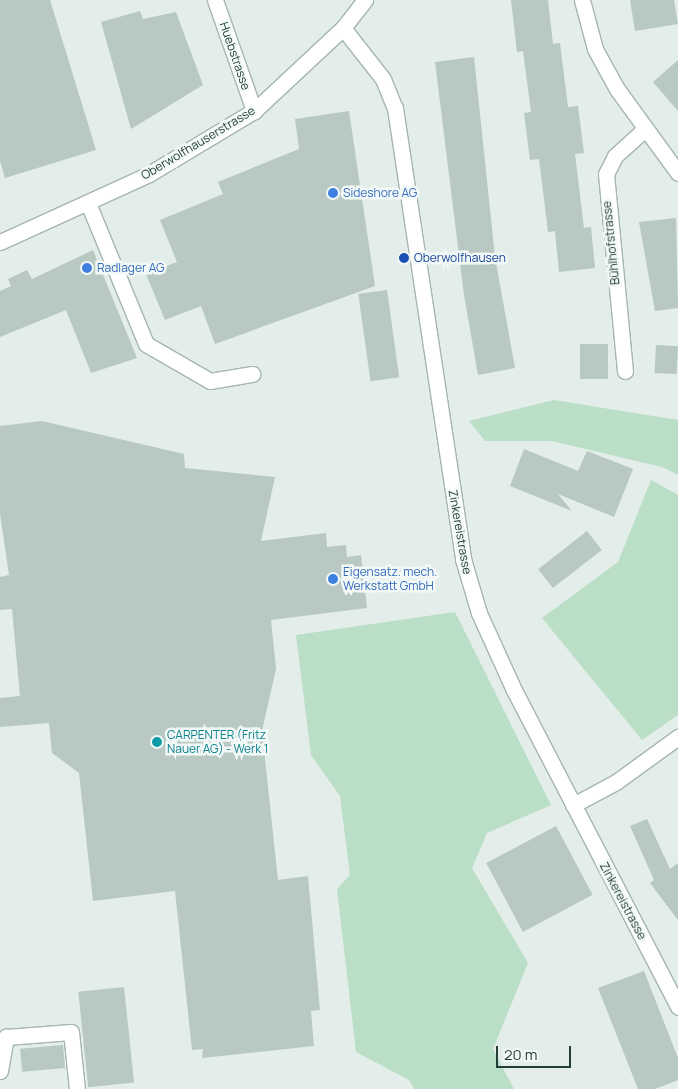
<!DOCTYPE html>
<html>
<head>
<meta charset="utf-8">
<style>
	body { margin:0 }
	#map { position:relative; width:678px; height:1089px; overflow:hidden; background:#e3ede9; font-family:Manrope,sans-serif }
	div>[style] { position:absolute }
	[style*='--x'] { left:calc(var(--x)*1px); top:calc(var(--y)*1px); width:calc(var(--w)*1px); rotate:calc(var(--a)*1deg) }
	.green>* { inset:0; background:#bbdec6 }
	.building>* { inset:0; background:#b8c8c2; transform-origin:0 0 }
	.roads { filter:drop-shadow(1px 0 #a5b5b0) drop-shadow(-1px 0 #a5b5b0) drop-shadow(0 1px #a5b5b0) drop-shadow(0 -1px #a5b5b0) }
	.minor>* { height:15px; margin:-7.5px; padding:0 7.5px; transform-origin:7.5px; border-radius:7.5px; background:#fff }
	.dots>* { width:14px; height:14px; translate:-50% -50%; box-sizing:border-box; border:2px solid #f3f9f6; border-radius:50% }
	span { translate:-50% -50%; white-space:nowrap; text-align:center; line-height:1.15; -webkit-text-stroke:5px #f3f9f6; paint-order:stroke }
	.street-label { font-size:12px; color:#223e38 }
	.shop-label { font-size:12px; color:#366cbe }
	.left { translate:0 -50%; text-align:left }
	.transit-label { font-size:12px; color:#164399 }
	.culture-label { font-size:12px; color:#0d838f }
	.scale { position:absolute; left:496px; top:1046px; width:75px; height:22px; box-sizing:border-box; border:2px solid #223e38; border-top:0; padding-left:6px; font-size:15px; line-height:18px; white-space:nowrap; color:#223e38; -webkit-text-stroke:4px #f3f9f6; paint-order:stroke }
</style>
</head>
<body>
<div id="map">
	<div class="green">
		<i style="clip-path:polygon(554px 400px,678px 420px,678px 475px,662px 467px,552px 441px,485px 441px,469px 421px)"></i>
		<i style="clip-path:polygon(651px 480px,678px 495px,678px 715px,642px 740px,542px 618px,618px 562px)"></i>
		<i style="clip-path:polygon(455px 612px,551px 805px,487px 833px,472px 868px,528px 963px,493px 1049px,514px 1089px,414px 1089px,409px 1080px,356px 1052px,337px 889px,350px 875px,340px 796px,311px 755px,296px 635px)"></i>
	</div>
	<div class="building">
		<i style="clip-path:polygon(0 0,50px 0,96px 150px,5px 178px,0 161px)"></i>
		<i style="clip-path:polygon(511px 0,548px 0,553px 44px,560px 43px,568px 107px,578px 106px,584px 153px,575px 154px,584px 228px,591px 227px,595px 268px,559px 272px,555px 231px,548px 232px,539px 159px,530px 160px,524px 113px,531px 112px,523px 51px,517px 52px)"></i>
		<i style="clip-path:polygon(630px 0,674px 0,678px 24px,635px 31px)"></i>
		<i style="clip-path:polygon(140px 11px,143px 19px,176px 12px,203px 85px,131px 129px,101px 22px)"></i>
		<i style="clip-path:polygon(474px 57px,495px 257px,515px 368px,478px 375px,464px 295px,435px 62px)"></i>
		<i style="clip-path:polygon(678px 60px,678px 111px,653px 82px)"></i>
		<i style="clip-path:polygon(349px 111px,375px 286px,215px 344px,201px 306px,165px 320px,146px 274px,177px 262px,160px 220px,223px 194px,218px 182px,299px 149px,295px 119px)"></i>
		<i style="clip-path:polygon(676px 218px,678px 308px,655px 311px,639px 222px)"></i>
		<i style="clip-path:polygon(93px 250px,137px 358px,91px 373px,66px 310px,0 337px,0 291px,11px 286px,8px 279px,27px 270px,32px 279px)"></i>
		<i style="left:387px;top:290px;width:88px;height:29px;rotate:82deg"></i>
		<i style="left:580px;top:344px;width:28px;height:35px"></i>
		<i style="left:656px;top:345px;width:22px;height:28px;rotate:3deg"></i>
		<i style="clip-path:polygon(42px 421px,184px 454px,185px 468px,275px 477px,261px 541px,326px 533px,327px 547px,346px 545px,347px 557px,361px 555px,367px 608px,271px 620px,276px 669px,262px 731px,278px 880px,308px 876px,320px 1010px,311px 1011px,314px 1046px,202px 1058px,203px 1049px,192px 1050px,175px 891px,93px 901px,79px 773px,52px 753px,49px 723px,0 727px,0 698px,20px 696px,12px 609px,0 610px,0 577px,9px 575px,0 514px,0 426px)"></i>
		<i style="clip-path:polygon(524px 449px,578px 471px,587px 451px,633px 469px,614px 517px,558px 494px,572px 511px,510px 486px)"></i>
		<i style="left:587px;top:531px;width:24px;height:62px;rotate:52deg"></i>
		<i style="clip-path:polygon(647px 819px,670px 869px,678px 863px,678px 920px,650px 883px,654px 880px,630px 826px)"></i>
		<i style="left:556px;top:826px;width:78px;height:79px;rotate:62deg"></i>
		<i style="clip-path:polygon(644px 971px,678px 1058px,678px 1080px,655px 1089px,638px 1089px,598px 988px)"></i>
		<i style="left:124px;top:987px;width:96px;height:46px;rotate:84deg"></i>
		<i style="left:63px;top:1045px;width:23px;height:43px;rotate:85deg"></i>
	</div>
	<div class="roads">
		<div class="minor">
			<i style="--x:215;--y:0;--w:118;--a:70.6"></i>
			<i style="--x:582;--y:0;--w:51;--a:75.1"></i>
			<i style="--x:595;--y:49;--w:46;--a:61.2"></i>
			<i style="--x:617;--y:89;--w:104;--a:54"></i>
			<i style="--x:343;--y:28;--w:65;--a:51.9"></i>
			<i style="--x:383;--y:79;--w:31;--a:68"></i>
			<i style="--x:395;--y:108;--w:456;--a:81.4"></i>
			<i style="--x:463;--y:559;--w:56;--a:73.5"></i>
			<i style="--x:479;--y:613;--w:85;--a:65.6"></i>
			<i style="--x:514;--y:690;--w:357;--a:62.6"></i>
			<i style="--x:88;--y:203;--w:152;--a:67.6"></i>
			<i style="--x:146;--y:344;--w:74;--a:30"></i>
			<i style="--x:210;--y:381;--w:43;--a:-9.5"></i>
			<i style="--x:0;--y:242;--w:164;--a:-24.5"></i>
			<i style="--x:149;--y:174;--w:122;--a:-31"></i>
			<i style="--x:254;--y:111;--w:122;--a:-43"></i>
			<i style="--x:343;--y:28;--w:36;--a:-52"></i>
			<i style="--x:625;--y:371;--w:198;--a:-95.5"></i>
			<i style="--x:606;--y:174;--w:20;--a:-63"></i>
			<i style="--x:615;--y:156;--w:39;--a:-42"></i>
			<i style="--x:573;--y:805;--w:49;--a:-28.1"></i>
			<i style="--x:616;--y:782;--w:77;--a:-36"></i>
			<i style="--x:0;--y:1071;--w:35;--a:-80"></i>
			<i style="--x:6;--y:1037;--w:65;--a:-4.4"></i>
			<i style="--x:71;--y:1032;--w:57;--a:84"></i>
		</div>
	</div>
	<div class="dots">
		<i style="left:333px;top:193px;background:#3f7fe0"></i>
		<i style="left:404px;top:258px;background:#1a4fb4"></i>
		<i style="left:87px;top:268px;background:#3f7fe0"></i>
		<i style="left:333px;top:579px;background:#3f7fe0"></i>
		<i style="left:157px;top:742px;background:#0f9aa8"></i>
	</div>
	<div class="street-label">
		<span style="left:235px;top:56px;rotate:71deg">Huebstrasse</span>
		<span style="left:198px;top:143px;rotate:-31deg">Oberwolfhauserstrasse</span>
		<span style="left:611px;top:243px;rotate:-96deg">Bühlhofstrasse</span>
		<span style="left:460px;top:532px;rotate:80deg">Zinkereistrasse</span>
		<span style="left:623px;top:901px;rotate:62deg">Zinkereistrasse</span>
	</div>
	<div class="shop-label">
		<span class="left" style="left:343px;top:193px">Sideshore AG</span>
		<span class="left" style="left:97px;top:268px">Radlager AG</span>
		<span class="left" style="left:343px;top:579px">Eigensatz. mech.<br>Werkstatt GmbH</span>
	</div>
	<div class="transit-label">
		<span class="left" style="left:414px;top:258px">Oberwolfhausen</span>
	</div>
	<div class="culture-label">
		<span class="left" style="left:167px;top:742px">CARPENTER (Fritz<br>Nauer AG) - Werk 1</span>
	</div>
	<div class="scale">20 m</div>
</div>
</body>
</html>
